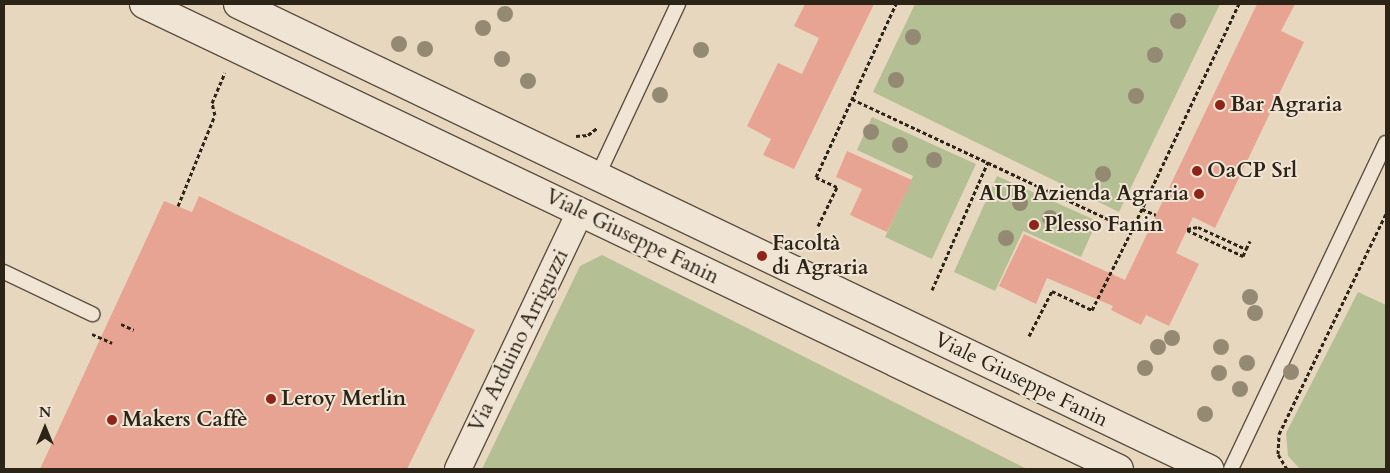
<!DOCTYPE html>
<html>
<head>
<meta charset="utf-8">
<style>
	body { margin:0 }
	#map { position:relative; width:1390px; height:473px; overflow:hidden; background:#e8d7bf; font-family:Cardo,serif }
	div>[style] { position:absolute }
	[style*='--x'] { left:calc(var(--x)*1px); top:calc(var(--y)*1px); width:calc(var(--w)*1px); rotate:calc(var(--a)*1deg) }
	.green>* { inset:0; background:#b4bf94 }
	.building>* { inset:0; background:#e7a493 }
	.path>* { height:3px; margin-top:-1.5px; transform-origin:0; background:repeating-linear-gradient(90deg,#2d2418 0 4px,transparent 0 6.5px) }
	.roads { filter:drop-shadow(1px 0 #5c5142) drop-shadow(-1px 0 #5c5142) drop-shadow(0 1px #5c5142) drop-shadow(0 -1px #5c5142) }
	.service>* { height:14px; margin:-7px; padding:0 7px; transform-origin:7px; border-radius:7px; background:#f0e5d5 }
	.minor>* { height:26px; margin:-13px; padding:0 13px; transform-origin:13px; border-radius:13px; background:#f0e5d5 }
	.secondary>* { height:28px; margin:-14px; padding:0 14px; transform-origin:14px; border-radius:14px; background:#f0e5d5 }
	.trees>* { width:16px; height:16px; margin:-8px; border-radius:50%; background:#948a74 }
	.dots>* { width:14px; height:14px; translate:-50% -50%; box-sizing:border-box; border:2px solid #f0e5d5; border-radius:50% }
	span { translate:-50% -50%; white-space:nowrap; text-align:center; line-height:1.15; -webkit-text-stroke:4px #f0e5d5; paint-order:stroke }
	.poi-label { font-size:21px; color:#2d2418; font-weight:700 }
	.left { translate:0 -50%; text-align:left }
	.right { translate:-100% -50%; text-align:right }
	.street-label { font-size:21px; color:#2d2418 }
	.frame { position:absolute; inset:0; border:5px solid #2d2418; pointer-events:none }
	.north { position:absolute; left:20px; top:403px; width:50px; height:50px; -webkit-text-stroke:4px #f0e5d5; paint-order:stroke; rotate:0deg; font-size:14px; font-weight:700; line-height:20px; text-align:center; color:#2d2418 }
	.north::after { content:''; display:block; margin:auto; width:18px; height:22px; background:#2d2418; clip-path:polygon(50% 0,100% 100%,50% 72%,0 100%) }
</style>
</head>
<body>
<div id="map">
	<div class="green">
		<i style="clip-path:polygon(915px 4px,1220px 4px,1119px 212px,873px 92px)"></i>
		<i style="clip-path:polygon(872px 117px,976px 164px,932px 259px,885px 237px,913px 176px,857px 150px)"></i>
		<i style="clip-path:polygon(997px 176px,1097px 221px,1081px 257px,1023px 231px,995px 291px,954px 272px)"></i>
		<i style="clip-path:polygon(602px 255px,1027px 469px,482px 469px,580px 266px)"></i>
		<i style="clip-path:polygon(1358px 292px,1386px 305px,1386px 469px,1300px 469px,1288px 456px,1286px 433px)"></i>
	</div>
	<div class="building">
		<i style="clip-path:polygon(805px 4px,874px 4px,794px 169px,763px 155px,771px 139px,747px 126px,778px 63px,802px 74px,819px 38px,794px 26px)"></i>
		<i style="clip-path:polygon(1257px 4px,1295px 4px,1281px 31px,1304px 42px,1215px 228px,1193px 217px,1176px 253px,1199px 264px,1169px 326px,1146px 315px,1141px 325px,1111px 310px,1113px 306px,1047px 278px,1036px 304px,999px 286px,1024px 234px,1125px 280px)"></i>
		<i style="clip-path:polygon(847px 151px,912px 180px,887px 232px,850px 215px,862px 189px,836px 177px)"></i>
		<i style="clip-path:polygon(199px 196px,475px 330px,407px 469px,40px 469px,164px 201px,192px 212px)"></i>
	</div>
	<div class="path">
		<i style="--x:852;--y:99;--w:309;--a:25.1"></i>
		<i style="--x:1132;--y:230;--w:250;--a:-64.7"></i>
		<i style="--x:576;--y:136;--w:12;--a:-5"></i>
		<i style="--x:588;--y:135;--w:11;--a:-38"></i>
		<i style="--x:178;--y:206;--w:98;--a:-67.9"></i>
		<i style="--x:215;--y:115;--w:12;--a:-104"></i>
		<i style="--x:212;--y:103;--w:33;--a:-67"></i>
		<i style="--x:1142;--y:209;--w:15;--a:23"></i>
		<i style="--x:818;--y:226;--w:43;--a:-64"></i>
		<i style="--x:837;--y:187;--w:23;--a:-155"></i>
		<i style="--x:816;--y:177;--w:191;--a:-65.2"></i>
		<i style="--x:1187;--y:229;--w:11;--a:-10"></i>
		<i style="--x:1198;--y:227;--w:53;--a:24.6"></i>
		<i style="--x:1246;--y:249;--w:9;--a:-63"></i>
		<i style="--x:1187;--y:230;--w:62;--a:24.9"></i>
		<i style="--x:1243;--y:256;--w:8;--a:-67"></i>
		<i style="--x:932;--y:290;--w:140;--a:-66.4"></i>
		<i style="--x:121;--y:324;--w:14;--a:25"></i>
		<i style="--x:92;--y:334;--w:22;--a:24"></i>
		<i style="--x:1029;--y:336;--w:51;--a:-62.9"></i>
		<i style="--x:1052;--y:291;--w:44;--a:25.4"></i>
		<i style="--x:1092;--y:310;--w:89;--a:-63.4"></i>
		<i style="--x:1287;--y:469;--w:17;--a:-121"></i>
		<i style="--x:1278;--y:454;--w:20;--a:-87"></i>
		<i style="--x:1279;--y:434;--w:245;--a:-64.1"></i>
	</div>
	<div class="roads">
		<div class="service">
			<i style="--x:597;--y:177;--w:191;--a:-64.9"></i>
			<i style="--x:4;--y:272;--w:98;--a:25.5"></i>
			<i style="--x:1231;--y:469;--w:361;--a:-64.6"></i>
		</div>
		<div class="minor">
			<i style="--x:458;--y:469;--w:284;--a:-64.6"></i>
		</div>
		<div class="secondary">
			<i style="--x:144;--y:4;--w:1080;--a:25.5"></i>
			<i style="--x:238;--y:4;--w:1077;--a:25.59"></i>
		</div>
	</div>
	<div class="trees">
		<i style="left:505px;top:14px"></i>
		<i style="left:1178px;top:21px"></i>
		<i style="left:483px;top:28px"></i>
		<i style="left:913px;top:37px"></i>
		<i style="left:399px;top:44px"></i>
		<i style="left:425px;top:49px"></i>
		<i style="left:701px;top:50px"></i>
		<i style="left:1155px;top:55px"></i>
		<i style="left:502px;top:59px"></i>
		<i style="left:896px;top:80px"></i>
		<i style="left:528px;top:81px"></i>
		<i style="left:660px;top:95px"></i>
		<i style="left:1136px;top:96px"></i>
		<i style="left:871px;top:132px"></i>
		<i style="left:900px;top:145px"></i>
		<i style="left:934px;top:160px"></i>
		<i style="left:1103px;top:174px"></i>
		<i style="left:1020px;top:203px"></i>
		<i style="left:1050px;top:218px"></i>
		<i style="left:1006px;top:238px"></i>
		<i style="left:1250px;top:297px"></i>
		<i style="left:1255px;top:313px"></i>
		<i style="left:1172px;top:338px"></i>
		<i style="left:1158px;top:347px"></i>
		<i style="left:1221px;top:347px"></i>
		<i style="left:1247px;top:363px"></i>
		<i style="left:1145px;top:368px"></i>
		<i style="left:1291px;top:372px"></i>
		<i style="left:1219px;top:373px"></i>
		<i style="left:1240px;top:389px"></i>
		<i style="left:1205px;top:414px"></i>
	</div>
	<div class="dots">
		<i style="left:1220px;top:105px;background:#8f2418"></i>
		<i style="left:1197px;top:171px;background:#8f2418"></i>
		<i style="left:1199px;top:194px;background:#8f2418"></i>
		<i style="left:1034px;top:225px;background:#8f2418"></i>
		<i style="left:762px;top:256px;background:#8f2418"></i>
		<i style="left:271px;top:399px;background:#8f2418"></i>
		<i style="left:112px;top:420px;background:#8f2418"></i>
	</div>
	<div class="poi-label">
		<span class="left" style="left:1230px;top:105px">Bar Agraria</span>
		<span class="left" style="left:1207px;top:171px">OaCP Srl</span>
		<span class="right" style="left:1189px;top:194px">AUB Azienda Agraria</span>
		<span class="left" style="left:1044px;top:225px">Plesso Fanin</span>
		<span class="left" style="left:772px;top:256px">Facoltà<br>di Agraria</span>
		<span class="left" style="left:281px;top:399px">Leroy Merlin</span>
		<span class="left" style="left:122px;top:420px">Makers Caffè</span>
	</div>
	<div class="street-label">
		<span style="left:632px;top:237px;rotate:26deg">Viale Giuseppe Fanin</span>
		<span style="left:519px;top:341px;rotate:-64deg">Via Arduino Arriguzzi</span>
		<span style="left:1021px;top:380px;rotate:26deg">Viale Giuseppe Fanin</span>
	</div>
	<div class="frame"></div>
	<div class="north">N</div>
</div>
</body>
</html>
